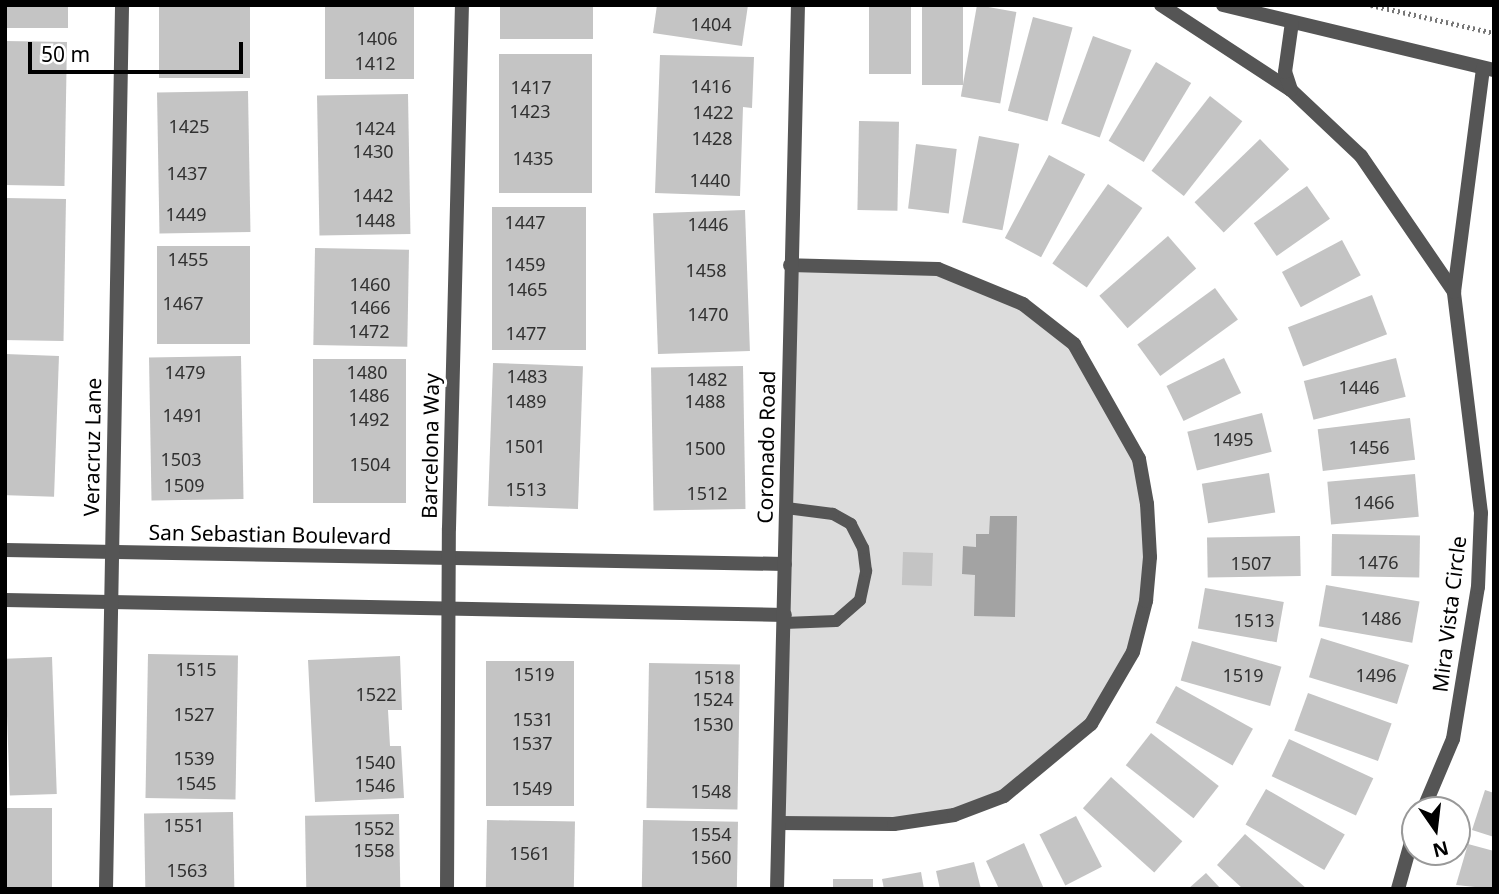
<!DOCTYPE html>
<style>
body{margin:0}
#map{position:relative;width:1499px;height:894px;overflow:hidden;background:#fff;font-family:"Noto Sans",sans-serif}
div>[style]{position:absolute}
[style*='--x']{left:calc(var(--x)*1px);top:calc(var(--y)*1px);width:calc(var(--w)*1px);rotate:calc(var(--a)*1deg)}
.green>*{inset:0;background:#dcdcdc}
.water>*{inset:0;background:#a3a3a3}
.building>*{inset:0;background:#c4c4c4;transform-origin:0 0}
.path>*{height:4.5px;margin-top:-2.25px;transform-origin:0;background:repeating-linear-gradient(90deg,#777 0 2px,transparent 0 5.5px)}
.lane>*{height:12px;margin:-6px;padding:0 6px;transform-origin:6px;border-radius:6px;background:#555}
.street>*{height:14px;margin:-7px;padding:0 7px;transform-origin:7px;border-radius:7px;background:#555}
span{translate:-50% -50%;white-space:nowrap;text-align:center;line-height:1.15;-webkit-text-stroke:6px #fff;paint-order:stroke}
.number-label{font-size:18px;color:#313131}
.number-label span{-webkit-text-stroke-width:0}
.street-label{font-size:21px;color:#000}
.frame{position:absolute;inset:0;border:7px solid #000;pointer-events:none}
.north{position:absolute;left:1401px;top:796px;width:70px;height:70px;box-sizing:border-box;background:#fff;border:2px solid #999;border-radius:50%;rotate:166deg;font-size:19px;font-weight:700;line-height:28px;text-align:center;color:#000}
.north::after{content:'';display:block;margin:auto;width:24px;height:32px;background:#000;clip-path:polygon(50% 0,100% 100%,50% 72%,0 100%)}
.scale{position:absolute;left:28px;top:42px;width:215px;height:32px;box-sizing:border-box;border:4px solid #000;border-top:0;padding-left:9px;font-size:21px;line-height:24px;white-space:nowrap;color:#000;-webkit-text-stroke:5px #fff;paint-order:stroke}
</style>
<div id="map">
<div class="green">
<i style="clip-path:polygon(790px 265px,938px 269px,1023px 304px,1074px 344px,1139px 459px,1150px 557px,1133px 652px,1091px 724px,1004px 796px,954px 815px,780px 823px)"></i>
</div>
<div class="water">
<i style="clip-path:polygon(990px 516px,1017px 516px,1015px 617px,974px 616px,975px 575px,962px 574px,963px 546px,976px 547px,976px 534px,989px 534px)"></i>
</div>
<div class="building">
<i style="left:5px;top:5px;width:63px;height:23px"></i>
<i style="left:159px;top:5px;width:91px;height:73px"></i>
<i style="left:325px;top:5px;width:89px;height:74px"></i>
<i style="left:500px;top:5px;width:93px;height:34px"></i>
<i style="clip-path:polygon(657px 5px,748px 5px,742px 46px,653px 33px)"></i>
<i style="left:869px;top:5px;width:42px;height:69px"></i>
<i style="left:922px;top:5px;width:41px;height:80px"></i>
<i style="left:977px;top:5px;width:40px;height:93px;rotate:10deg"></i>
<i style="left:1033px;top:17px;width:41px;height:97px;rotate:15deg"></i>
<i style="left:1093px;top:36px;width:41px;height:93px;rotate:20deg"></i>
<i style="left:5px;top:41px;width:62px;height:144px;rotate:1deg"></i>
<i style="left:499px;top:54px;width:93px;height:139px"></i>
<i style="clip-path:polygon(660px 55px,754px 57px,752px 108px,743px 107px,740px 196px,655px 193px)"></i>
<i style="left:1156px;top:62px;width:41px;height:92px;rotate:31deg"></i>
<i style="left:248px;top:91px;width:141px;height:91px;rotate:89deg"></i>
<i style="left:408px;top:94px;width:140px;height:91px;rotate:89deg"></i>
<i style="left:1210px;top:96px;width:41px;height:95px;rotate:38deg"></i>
<i style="left:859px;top:121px;width:40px;height:89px;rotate:1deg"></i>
<i style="left:979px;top:136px;width:41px;height:88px;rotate:11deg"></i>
<i style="left:1260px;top:139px;width:42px;height:91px;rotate:46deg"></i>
<i style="left:916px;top:144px;width:41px;height:65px;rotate:7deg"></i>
<i style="left:1049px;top:155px;width:41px;height:94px;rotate:28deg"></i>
<i style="left:1108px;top:184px;width:42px;height:97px;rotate:35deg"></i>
<i style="left:1307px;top:186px;width:40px;height:65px;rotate:55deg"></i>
<i style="left:5px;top:198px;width:61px;height:142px;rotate:1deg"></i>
<i style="left:492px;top:207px;width:94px;height:143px"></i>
<i style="left:745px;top:210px;width:141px;height:92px;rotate:88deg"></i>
<i style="left:1168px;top:236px;width:43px;height:91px;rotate:49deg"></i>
<i style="left:1342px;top:240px;width:40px;height:68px;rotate:62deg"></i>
<i style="left:157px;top:246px;width:93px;height:98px"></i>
<i style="left:315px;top:248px;width:94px;height:97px;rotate:1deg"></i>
<i style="left:1215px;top:288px;width:39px;height:96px;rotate:54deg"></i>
<i style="left:1372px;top:295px;width:42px;height:90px;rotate:69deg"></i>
<i style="left:5px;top:354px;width:54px;height:141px;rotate:2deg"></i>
<i style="left:241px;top:356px;width:143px;height:92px;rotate:89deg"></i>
<i style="left:1224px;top:358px;width:39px;height:64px;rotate:64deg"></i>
<i style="left:1396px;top:358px;width:40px;height:95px;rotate:76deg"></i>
<i style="left:406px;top:359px;width:144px;height:93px;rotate:90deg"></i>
<i style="left:493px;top:363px;width:90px;height:143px;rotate:2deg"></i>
<i style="left:743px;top:366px;width:143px;height:92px;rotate:89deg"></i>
<i style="left:1262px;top:413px;width:40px;height:77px;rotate:76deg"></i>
<i style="left:1410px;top:418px;width:42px;height:93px;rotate:83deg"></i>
<i style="left:1269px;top:473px;width:40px;height:68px;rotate:81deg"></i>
<i style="left:1415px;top:474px;width:43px;height:88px;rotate:85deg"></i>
<i style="left:1332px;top:534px;width:88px;height:42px;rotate:1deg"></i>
<i style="left:1300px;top:536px;width:40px;height:93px;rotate:89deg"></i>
<i style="left:903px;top:552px;width:30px;height:33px;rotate:2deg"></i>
<i style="left:1326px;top:585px;width:95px;height:42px;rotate:10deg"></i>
<i style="left:1205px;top:588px;width:80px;height:41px;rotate:10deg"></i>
<i style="left:1321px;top:638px;width:92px;height:41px;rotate:17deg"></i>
<i style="left:1192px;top:641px;width:93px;height:41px;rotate:16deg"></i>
<i style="left:148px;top:654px;width:90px;height:144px;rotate:1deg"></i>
<i style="clip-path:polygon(400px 656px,402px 710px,388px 710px,390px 746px,401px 746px,404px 798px,315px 802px,308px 660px)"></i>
<i style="left:52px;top:657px;width:137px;height:47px;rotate:88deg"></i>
<i style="left:574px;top:661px;width:145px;height:88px;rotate:90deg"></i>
<i style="left:649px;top:663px;width:91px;height:145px;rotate:1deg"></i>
<i style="left:1176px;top:686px;width:88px;height:42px;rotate:29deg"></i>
<i style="left:1308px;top:693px;width:89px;height:40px;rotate:20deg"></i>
<i style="left:1151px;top:733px;width:86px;height:41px;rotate:38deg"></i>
<i style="left:1289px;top:739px;width:93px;height:41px;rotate:25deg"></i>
<i style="left:1111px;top:777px;width:96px;height:42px;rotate:42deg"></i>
<i style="left:1266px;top:789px;width:91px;height:41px;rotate:30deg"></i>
<i style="clip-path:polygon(1485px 790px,1494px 793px,1494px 837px,1472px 830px)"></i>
<i style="left:5px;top:808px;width:47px;height:81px"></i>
<i style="left:233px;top:812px;width:77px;height:89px;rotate:89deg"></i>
<i style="left:399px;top:814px;width:75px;height:94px;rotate:89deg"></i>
<i style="left:1076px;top:816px;width:57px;height:41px;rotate:63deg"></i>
<i style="left:487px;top:820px;width:88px;height:69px;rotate:1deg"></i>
<i style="left:643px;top:820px;width:95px;height:69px;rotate:1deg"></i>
<i style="clip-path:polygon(1245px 834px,1307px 889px,1243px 889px,1217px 865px)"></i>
<i style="clip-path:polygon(1024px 843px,1044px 889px,999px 889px,986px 861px)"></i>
<i style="clip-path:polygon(1468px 844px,1494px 851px,1494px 889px,1456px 885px)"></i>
<i style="clip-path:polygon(974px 862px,981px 889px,940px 889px,936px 871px)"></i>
<i style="clip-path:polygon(921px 872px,924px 889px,884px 889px,882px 879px)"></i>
<i style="clip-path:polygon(1206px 873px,1221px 889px,1188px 889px)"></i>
<i style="left:833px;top:879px;width:40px;height:10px"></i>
</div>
<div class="path">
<i style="--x:1371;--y:5;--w:126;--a:12.8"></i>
</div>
<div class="lane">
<i style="--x:784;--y:623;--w:52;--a:-2.2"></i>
<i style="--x:836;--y:621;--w:32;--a:-41"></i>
<i style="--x:860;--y:600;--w:30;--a:-78"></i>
<i style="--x:866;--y:571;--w:23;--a:-97"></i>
<i style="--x:863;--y:548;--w:27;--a:-117"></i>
<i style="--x:851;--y:524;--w:21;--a:-151"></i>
<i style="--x:833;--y:514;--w:47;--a:-172.7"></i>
</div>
<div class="street">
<i style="--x:1161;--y:5;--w:155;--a:33.2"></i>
<i style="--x:1291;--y:90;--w:96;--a:43.3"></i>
<i style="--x:1361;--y:156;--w:165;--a:55.6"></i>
<i style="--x:1223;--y:5;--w:279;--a:13.5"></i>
<i style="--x:1291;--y:90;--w:19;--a:-108"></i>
<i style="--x:1285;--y:72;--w:50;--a:-82"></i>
<i style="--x:5;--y:550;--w:780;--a:1.03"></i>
<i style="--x:5;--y:600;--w:780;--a:1.1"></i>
<i style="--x:1423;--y:810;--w:77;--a:-67.1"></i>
<i style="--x:1453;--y:739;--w:154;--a:-80.7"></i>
<i style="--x:1478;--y:587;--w:74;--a:-87.7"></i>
<i style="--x:1481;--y:513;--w:223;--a:-97"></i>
<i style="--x:1454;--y:292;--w:226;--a:-82.6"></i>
<i style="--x:780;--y:823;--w:114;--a:0.5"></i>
<i style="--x:894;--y:824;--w:61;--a:-8.5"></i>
<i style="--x:954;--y:815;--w:53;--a:-20.8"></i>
<i style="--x:1004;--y:796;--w:113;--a:-39.6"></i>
<i style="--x:1091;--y:724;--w:83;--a:-59.7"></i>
<i style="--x:1133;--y:652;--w:53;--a:-75.7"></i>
<i style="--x:1146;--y:601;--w:44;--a:-84.8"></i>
<i style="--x:1150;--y:557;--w:53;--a:-93.2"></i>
<i style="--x:1147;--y:504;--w:46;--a:-100.1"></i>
<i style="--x:1139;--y:459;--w:132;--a:-119.5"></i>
<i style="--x:1074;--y:344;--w:65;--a:-141.9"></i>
<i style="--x:1023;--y:304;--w:92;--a:-157.6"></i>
<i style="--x:938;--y:269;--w:148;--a:-178.5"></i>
<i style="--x:106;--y:889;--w:884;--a:-88.96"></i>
<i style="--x:447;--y:889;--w:361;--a:-89.7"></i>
<i style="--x:449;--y:528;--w:523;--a:-88.58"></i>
<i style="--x:777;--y:889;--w:884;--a:-88.64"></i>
<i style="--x:1398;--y:889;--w:63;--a:-74.4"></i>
</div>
<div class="number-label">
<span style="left:711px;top:24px">1404</span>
<span style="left:377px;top:38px">1406</span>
<span style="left:375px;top:63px">1412</span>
<span style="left:711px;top:86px">1416</span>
<span style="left:531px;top:87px">1417</span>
<span style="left:530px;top:111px">1423</span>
<span style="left:713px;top:112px">1422</span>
<span style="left:189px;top:126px">1425</span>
<span style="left:375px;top:128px">1424</span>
<span style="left:712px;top:138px">1428</span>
<span style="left:373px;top:151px">1430</span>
<span style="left:533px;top:158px">1435</span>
<span style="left:187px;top:173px">1437</span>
<span style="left:710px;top:180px">1440</span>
<span style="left:373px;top:195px">1442</span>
<span style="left:186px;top:214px">1449</span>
<span style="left:375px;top:220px">1448</span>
<span style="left:525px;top:222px">1447</span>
<span style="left:708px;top:224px">1446</span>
<span style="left:188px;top:259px">1455</span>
<span style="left:525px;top:264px">1459</span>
<span style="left:706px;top:270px">1458</span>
<span style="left:370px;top:284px">1460</span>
<span style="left:527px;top:289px">1465</span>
<span style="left:183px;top:303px">1467</span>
<span style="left:370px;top:307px">1466</span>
<span style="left:708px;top:314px">1470</span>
<span style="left:369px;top:331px">1472</span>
<span style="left:526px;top:333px">1477</span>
<span style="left:185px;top:372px">1479</span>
<span style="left:367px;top:372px">1480</span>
<span style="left:527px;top:376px">1483</span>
<span style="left:707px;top:379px">1482</span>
<span style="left:1359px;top:387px">1446</span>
<span style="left:369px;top:395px">1486</span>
<span style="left:526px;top:401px">1489</span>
<span style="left:705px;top:401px">1488</span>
<span style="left:183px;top:415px">1491</span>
<span style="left:369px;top:419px">1492</span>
<span style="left:1233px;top:439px">1495</span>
<span style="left:525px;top:446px">1501</span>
<span style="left:1369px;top:447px">1456</span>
<span style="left:705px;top:448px">1500</span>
<span style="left:181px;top:459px">1503</span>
<span style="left:370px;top:464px">1504</span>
<span style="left:184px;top:485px">1509</span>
<span style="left:526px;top:489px">1513</span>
<span style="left:707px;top:493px">1512</span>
<span style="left:1374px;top:502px">1466</span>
<span style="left:1378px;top:562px">1476</span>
<span style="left:1251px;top:563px">1507</span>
<span style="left:1381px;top:618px">1486</span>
<span style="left:1254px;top:620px">1513</span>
<span style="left:196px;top:669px">1515</span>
<span style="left:534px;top:674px">1519</span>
<span style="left:1243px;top:675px">1519</span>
<span style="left:1376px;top:675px">1496</span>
<span style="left:714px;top:677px">1518</span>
<span style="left:376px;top:694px">1522</span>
<span style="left:713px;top:699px">1524</span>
<span style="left:194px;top:714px">1527</span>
<span style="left:533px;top:719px">1531</span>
<span style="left:713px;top:724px">1530</span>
<span style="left:532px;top:743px">1537</span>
<span style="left:194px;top:758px">1539</span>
<span style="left:375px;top:762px">1540</span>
<span style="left:196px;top:783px">1545</span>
<span style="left:375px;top:785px">1546</span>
<span style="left:532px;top:788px">1549</span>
<span style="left:711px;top:791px">1548</span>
<span style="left:184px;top:825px">1551</span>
<span style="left:374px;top:828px">1552</span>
<span style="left:711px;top:834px">1554</span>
<span style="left:374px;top:850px">1558</span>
<span style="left:530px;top:853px">1561</span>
<span style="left:711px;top:857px">1560</span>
<span style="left:187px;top:870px">1563</span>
</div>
<div class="street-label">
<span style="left:430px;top:446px;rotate:-89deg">Barcelona Way</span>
<span style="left:92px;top:447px;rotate:-89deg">Veracruz Lane</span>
<span style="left:766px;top:447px;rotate:-89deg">Coronado Road</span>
<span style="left:270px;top:534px;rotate:1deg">San Sebastian Boulevard</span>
<span style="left:1449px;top:614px;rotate:-83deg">Mira Vista Circle</span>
</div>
<div class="frame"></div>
<div class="north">N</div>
<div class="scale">50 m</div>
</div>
